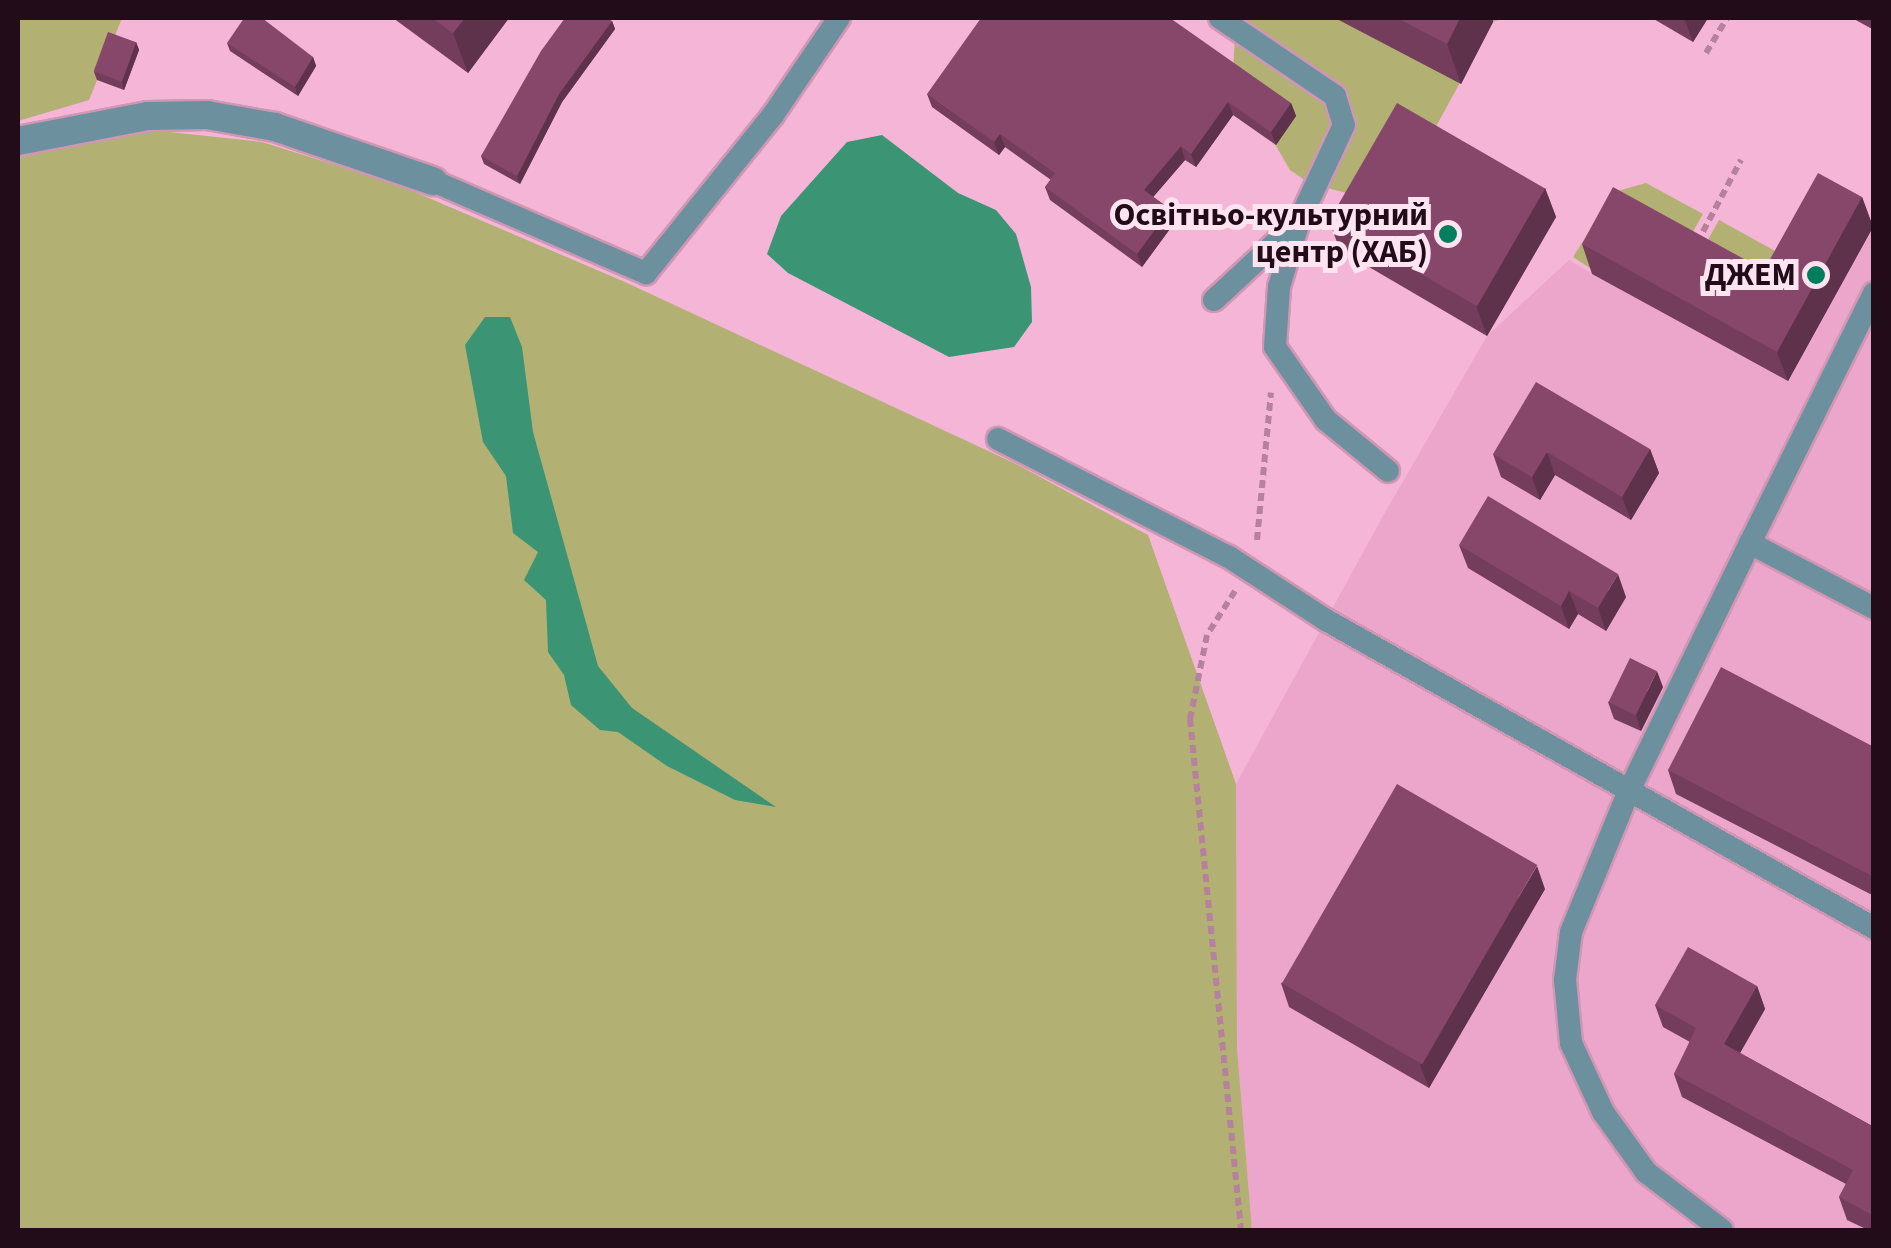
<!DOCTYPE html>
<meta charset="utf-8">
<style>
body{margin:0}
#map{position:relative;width:1891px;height:1248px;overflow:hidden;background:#f5b5d6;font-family:"Source Sans 3",sans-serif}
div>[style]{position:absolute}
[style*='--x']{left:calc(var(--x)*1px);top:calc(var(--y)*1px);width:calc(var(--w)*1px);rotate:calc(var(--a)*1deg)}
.built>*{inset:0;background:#eca6cb}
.green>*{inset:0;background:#b2b072;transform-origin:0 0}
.water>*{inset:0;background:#3b9575}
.path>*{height:6px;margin-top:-3px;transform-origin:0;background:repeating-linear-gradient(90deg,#b5819c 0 8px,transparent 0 13px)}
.roads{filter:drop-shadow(2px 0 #cf97b4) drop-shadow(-2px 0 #cf97b4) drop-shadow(0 2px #cf97b4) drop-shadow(0 -2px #cf97b4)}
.service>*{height:22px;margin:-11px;padding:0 11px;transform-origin:11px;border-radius:11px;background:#6d909f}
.minor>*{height:28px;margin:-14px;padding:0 14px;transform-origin:14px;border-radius:14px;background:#6d909f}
.wall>*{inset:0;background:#743d5c}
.shaded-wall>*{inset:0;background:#5e324b}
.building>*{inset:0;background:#87476b;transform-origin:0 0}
.dots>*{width:28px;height:28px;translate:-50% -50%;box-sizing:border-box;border:5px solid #fee3f0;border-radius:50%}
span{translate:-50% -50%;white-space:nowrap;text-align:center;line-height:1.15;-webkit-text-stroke:10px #fee3f0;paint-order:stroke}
.poi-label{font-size:32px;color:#220c19;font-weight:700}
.right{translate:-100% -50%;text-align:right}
.frame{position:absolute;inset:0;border:20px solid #220c19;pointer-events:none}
</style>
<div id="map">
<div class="built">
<i style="clip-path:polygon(1829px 203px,1873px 227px,1873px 1230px,1252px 1230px,1237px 1048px,1236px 784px,1383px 516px,1487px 336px,1569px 260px,1593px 274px,1775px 300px)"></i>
</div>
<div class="green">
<i style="clip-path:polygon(18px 18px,122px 18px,89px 100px,18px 121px)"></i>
<i style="clip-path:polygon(1236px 18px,1503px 18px,1493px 22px,1427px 143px,1369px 199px,1309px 183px,1290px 170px,1233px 72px)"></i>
<i style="clip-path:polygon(141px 129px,262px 142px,396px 184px,625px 282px,1014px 463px,1148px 535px,1236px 784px,1237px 1048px,1252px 1230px,18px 1230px,18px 158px)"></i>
<i style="clip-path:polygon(1646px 183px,1703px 214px,1687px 242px,1626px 210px,1590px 268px,1573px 257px,1614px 192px)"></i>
<i style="left:1719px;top:220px;width:70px;height:35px;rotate:29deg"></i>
</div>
<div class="water">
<i style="clip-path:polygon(882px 135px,958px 193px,996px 210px,1016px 234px,1031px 287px,1032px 322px,1014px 347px,949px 357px,788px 273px,767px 254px,781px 216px,847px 142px)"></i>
<i style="clip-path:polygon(485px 317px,510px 317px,522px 347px,533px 432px,598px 666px,632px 708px,776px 807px,735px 800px,667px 766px,618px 732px,600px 730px,571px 705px,564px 675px,548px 652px,546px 600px,524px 580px,538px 552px,513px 533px,506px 476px,483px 442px,465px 345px)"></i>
</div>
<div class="path">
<i style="--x:1706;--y:53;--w:41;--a:-59"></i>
<i style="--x:1697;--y:243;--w:94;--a:-62.1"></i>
<i style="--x:1257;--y:540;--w:148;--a:-84.6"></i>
<i style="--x:1235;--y:591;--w:52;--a:122.5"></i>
<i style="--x:1207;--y:635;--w:86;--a:101.4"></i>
<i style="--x:1190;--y:719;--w:514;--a:84.3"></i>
</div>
<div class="roads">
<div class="service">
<i style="--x:1220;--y:18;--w:139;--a:34.1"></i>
<i style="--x:1335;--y:96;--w:30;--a:73"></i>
<i style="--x:1344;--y:125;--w:106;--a:115.1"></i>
<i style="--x:1299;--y:221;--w:69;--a:106.9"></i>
<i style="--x:1279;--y:287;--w:60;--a:93.8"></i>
<i style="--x:1275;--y:347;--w:89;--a:55.1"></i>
<i style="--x:1326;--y:420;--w:80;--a:39.4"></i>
<i style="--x:433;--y:181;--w:232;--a:23.4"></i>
<i style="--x:646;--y:273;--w:203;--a:-51.2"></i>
<i style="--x:773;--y:115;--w:117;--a:-55.8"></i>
<i style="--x:1214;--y:300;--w:113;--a:-42.9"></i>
<i style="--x:998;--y:439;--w:259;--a:27.1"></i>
<i style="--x:1229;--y:557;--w:116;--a:33"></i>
<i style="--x:1326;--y:620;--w:629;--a:29.34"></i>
<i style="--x:1750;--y:543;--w:279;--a:-63.6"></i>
<i style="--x:1722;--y:1230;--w:96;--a:-142.7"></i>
<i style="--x:1646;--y:1172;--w:74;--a:-125.6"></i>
<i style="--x:1603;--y:1112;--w:76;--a:-114.9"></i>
<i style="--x:1571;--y:1043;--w:63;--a:-95.4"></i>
<i style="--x:1565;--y:980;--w:48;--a:-82.9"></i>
<i style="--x:1571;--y:932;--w:150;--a:-67.7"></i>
<i style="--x:1628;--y:793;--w:278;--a:-64"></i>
<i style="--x:1750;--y:543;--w:140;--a:27.7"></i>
</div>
<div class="minor">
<i style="--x:18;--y:141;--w:132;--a:-10.9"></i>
<i style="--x:148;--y:116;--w:59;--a:-1"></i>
<i style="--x:207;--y:115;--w:69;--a:10"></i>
<i style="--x:275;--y:127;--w:167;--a:18.9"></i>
</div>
</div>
<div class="wall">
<i style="clip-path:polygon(393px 18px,509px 18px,468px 73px)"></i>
<i style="clip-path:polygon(1335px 18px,1492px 18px,1493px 22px,1461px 84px)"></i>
<i style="clip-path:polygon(1652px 18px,1708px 18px,1693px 42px)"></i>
<i style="clip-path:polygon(1852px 18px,1874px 18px,1874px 30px)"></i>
<i style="clip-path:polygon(612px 21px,615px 29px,562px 102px,520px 184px,484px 164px,481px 156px)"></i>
<i style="clip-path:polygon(136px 42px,139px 50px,124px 90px,97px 80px,94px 72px)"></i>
<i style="clip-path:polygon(227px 43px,313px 57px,316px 66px,298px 96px,230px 51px)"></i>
<i style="clip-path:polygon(927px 94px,1291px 103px,1296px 116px,1276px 145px,1233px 115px,1196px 167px,1185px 160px,1153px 197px,1170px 209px,1175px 222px,1142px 267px,1050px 200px,1045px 187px,1051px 180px,1005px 147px,999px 155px,932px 107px)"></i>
<i style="clip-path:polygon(1545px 188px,1556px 217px,1487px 336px,1340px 250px,1329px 221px)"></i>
<i style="clip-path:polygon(1862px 197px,1873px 227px,1788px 381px,1592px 274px,1582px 244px,1764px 270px)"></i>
<i style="clip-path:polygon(1650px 449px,1659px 473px,1631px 520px,1555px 475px,1540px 500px,1501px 477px,1493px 454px)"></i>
<i style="clip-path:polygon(1459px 545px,1626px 597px,1606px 631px,1578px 614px,1569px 629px,1468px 568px)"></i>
<i style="clip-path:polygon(1663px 687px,1641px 731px,1614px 719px,1608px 702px)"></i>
<i style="clip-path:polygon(1874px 747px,1874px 896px,1676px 794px,1668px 770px)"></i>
<i style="clip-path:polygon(1545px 889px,1429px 1088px,1289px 1007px,1281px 983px)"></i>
<i style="clip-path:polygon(1757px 986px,1765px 1009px,1740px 1053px,1874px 1127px,1874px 1230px,1868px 1230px,1847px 1220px,1839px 1197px,1846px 1184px,1682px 1097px,1674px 1074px,1690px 1042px,1663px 1027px,1655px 1005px)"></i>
</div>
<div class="shaded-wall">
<i style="clip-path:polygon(465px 18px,509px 18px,468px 73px,453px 33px)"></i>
<i style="clip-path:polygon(1460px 18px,1492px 18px,1493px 22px,1461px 84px,1447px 44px)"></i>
<i style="clip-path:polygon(1684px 18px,1708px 18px,1693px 42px)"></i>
<i style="clip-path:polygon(612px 21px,615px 29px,562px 102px,520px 184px,517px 176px,559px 94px)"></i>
<i style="clip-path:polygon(136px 42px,139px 50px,124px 90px,122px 82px)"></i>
<i style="clip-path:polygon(313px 57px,316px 66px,298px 96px,295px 87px)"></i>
<i style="clip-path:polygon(1228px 102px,1233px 115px,1196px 167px,1191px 154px)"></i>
<i style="clip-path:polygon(1291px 103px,1296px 116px,1276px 145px,1271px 132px)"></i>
<i style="clip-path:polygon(1000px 134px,1005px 147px,999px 155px,994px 142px)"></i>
<i style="clip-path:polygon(1181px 146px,1185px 160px,1148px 203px,1144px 190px)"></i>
<i style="clip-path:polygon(1545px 188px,1556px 217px,1487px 336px,1476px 306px)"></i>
<i style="clip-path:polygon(1862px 197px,1873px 227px,1788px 381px,1777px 352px)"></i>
<i style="clip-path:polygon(1170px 209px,1175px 222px,1142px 267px,1137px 254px)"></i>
<i style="clip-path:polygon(1650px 449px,1659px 473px,1631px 520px,1622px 497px)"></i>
<i style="clip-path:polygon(1547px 452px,1555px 475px,1540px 500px,1532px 477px)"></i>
<i style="clip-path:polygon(1618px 574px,1626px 597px,1606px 631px,1598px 608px)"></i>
<i style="clip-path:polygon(1569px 591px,1578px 614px,1569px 629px,1561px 606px)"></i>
<i style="clip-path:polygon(1657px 671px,1663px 687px,1641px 731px,1636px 715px)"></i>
<i style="clip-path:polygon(1537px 866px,1545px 889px,1429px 1088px,1420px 1065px)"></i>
<i style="clip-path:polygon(1757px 986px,1765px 1009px,1732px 1067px,1724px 1044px)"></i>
</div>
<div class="building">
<i style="clip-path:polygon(244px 18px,262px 18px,313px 57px,295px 87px,227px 43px)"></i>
<i style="clip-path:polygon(432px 18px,465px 18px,453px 33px)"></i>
<i style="clip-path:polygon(565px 18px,607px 18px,612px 21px,559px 94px,517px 176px,481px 156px,541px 51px)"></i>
<i style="clip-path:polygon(981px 18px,1170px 18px,1291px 103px,1271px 132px,1228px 102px,1191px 154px,1181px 146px,1144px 190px,1170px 209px,1137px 254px,1045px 187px,1055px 173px,1000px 134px,994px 142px,927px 94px)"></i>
<i style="clip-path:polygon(1397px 18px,1460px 18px,1447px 44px)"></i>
<i style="left:108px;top:32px;width:30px;height:42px;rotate:20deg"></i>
<i style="left:1397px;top:103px;width:171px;height:136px;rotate:30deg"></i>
<i style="clip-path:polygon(1818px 173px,1862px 197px,1777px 352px,1582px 244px,1613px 187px,1764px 270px)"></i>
<i style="clip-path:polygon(1536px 382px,1650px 449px,1622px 497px,1547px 452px,1532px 477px,1493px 454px)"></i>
<i style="clip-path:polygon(1488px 496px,1618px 574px,1598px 608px,1569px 591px,1561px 606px,1459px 545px)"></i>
<i style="left:1630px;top:658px;width:30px;height:49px;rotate:26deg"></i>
<i style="clip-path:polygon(1721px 667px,1874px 747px,1874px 877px,1668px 770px)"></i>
<i style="left:1397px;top:784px;width:162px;height:230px;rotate:30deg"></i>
<i style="clip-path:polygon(1688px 947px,1757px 986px,1724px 1044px,1874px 1127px,1874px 1216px,1839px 1197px,1853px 1170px,1674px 1074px,1696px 1028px,1655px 1005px)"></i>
</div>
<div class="dots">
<i style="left:1448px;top:234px;background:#007e5d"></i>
<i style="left:1816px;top:275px;background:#007e5d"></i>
</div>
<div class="poi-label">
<span class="right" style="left:1428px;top:234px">Освітньо-культурний<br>центр (ХАБ)</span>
<span class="right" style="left:1796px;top:275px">ДЖЕМ</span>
</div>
<div class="frame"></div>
</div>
